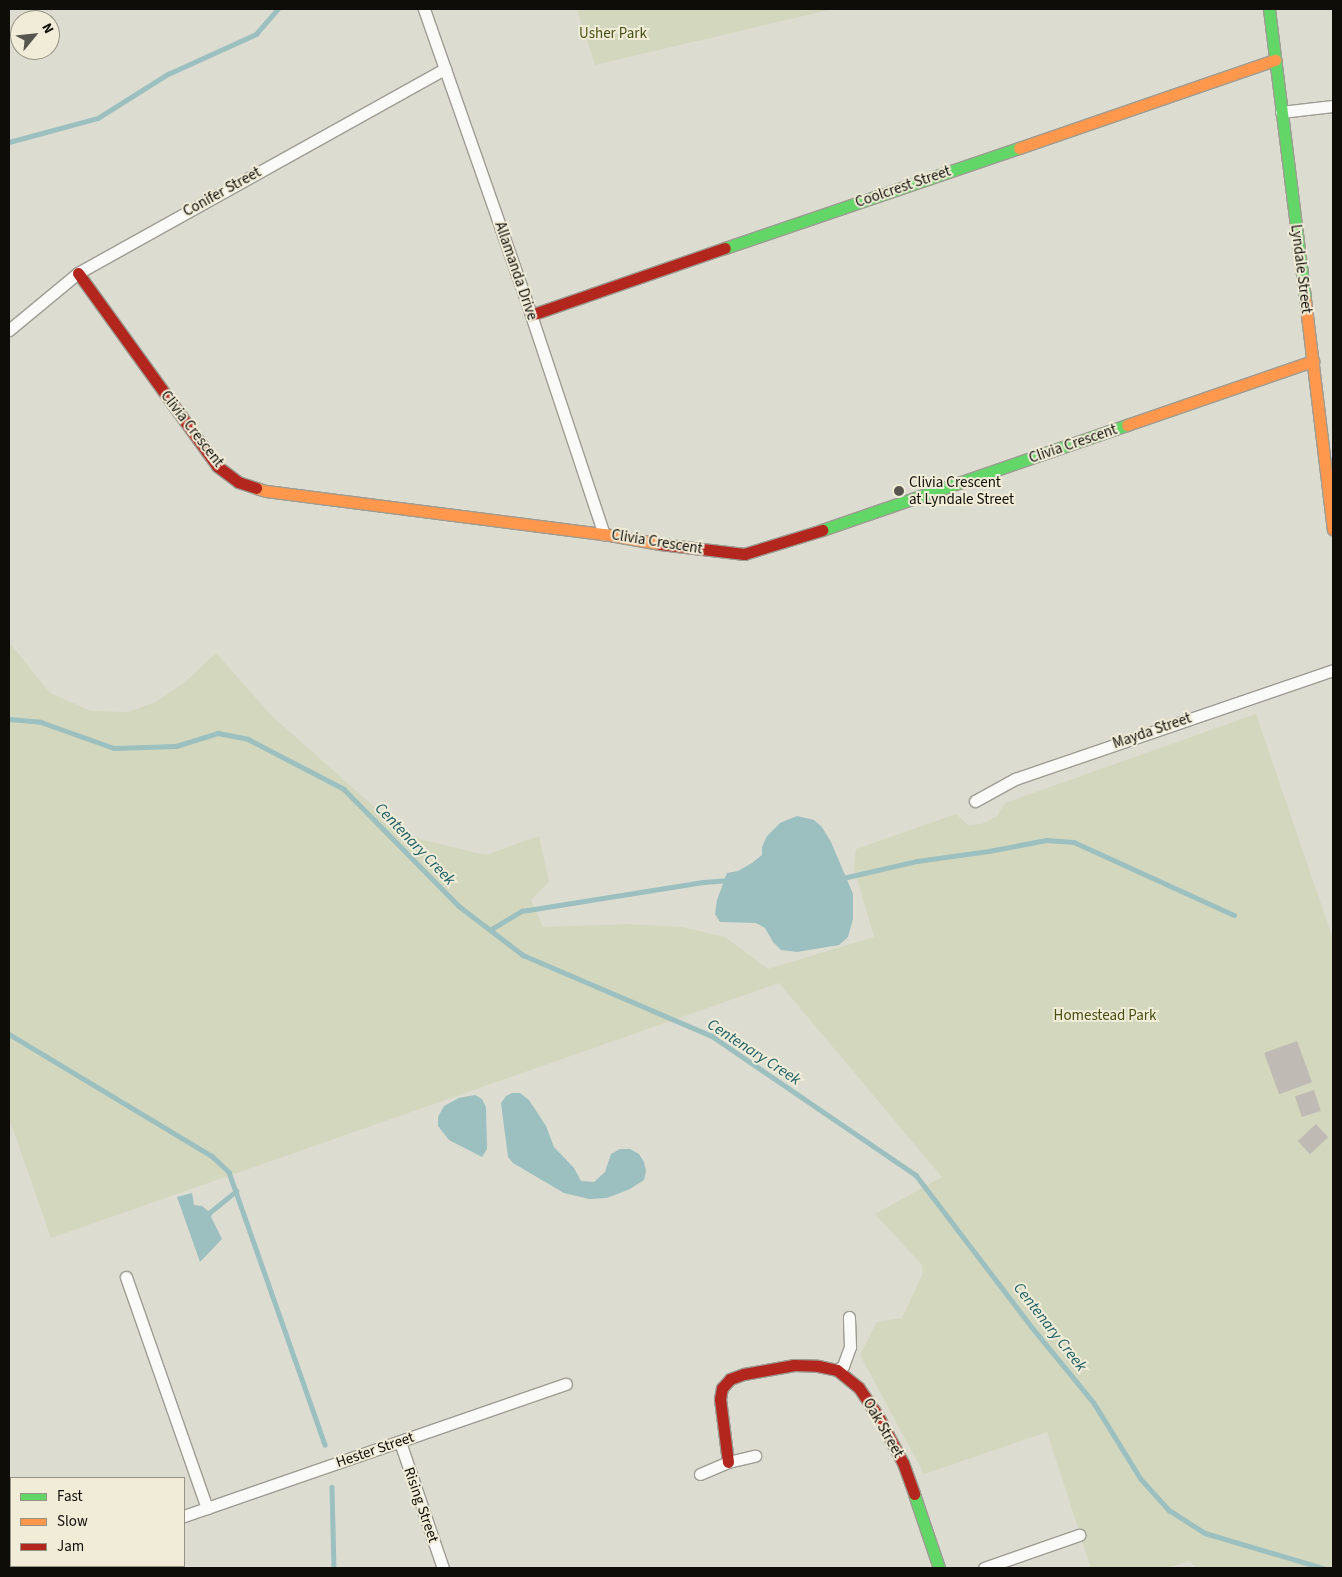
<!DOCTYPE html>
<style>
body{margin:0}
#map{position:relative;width:1342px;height:1577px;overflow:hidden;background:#dddcd1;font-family:"Source Sans 3",sans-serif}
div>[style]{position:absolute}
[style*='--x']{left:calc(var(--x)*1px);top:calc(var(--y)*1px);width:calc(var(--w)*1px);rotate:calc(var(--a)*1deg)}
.green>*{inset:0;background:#d3d7be}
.water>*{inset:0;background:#9cbfc0}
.stream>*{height:4.5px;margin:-2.25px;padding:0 2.25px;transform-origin:2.25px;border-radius:2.25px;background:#9cbfc0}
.building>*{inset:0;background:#bfbbb4;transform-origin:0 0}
.roads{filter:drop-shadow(1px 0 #9d9c93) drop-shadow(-1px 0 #9d9c93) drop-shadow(0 1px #9d9c93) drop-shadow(0 -1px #9d9c93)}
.street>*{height:11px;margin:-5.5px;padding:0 5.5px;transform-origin:5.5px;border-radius:5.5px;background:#fafaf8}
.fast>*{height:11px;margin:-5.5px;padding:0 5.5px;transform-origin:5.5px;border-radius:5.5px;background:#63d668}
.slow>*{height:11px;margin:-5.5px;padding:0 5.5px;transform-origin:5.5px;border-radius:5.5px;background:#ff974d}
.jam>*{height:11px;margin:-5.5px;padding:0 5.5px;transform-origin:5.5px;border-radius:5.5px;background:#b3261e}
.dots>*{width:14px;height:14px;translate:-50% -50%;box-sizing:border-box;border:2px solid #f0ecd8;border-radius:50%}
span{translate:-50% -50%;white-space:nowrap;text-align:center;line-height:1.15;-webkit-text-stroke:4px #f0ecd8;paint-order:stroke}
.park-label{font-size:15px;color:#465012}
.street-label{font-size:15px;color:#0f0d07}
.poi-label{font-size:15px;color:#0f0d07}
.left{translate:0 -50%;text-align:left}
.water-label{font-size:16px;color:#1b6067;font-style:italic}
.frame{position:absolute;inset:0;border:10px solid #0f0d07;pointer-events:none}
.legend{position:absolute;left:10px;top:1477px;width:175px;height:90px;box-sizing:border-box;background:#f0ecd8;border:1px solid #969384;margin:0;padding:6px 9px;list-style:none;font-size:15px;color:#0f0d07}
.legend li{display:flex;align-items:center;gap:10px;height:25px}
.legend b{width:25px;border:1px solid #969384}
.north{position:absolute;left:10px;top:10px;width:50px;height:50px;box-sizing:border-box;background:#f0ecd8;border:1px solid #969384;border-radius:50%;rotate:62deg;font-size:14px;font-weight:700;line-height:20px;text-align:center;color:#0f0d07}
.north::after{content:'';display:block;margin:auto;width:18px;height:22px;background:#57554e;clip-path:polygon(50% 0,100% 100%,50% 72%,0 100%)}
</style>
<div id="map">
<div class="green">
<i style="clip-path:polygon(577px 9px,833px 9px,595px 65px)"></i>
<i style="clip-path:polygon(9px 642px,50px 693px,91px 711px,128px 712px,156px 702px,185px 682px,216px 653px,272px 716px,407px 836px,486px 855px,539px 836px,549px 882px,531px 900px,543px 927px,629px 924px,681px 927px,725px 937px,768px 969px,874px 937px,854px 868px,856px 849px,956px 814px,968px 825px,981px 824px,997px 816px,1005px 803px,1256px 714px,1333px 939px,1333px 1568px,1197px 1568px,1189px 1561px,1167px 1568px,1091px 1568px,1047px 1432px,924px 1474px,860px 1355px,877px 1322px,902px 1318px,923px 1273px,922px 1265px,875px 1214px,942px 1177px,779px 983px,51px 1238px,9px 1118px)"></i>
</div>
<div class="water">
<i style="clip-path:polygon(797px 816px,814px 820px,822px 827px,831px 842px,853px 894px,853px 919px,848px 937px,839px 945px,797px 952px,781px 950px,773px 942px,765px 928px,756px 923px,720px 922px,715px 914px,717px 900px,727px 873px,738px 871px,752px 863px,762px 855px,762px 847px,767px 836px,780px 823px)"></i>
<i style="clip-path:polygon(512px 1093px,520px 1093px,529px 1100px,546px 1126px,554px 1147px,574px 1168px,581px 1181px,594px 1182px,605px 1172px,611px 1154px,620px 1149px,630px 1149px,639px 1154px,644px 1162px,646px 1171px,644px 1180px,630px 1189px,607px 1198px,589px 1199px,564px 1193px,513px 1163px,508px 1157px,501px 1103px,506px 1096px)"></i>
<i style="clip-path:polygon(475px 1095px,482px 1099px,486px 1107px,487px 1149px,482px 1157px,449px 1140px,438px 1126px,438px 1117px,444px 1106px,459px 1098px)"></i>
<i style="clip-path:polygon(192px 1193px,194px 1205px,202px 1206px,208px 1211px,222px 1239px,200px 1262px,177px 1197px)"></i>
</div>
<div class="stream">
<i style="--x:9;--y:142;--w:92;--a:-15.1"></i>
<i style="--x:98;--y:118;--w:83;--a:-32.2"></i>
<i style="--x:168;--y:74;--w:97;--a:-24.4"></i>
<i style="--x:256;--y:34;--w:33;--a:-49"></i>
<i style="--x:9;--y:719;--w:32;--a:5"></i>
<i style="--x:41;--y:722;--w:77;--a:19.6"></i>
<i style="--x:114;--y:748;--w:62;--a:-1.8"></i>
<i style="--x:176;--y:746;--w:44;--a:-17.2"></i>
<i style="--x:218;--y:733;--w:31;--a:11"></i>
<i style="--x:248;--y:739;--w:108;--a:27.5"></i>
<i style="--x:344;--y:789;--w:164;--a:45.5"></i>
<i style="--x:459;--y:906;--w:81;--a:37.4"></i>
<i style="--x:523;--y:955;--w:206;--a:23.2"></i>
<i style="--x:712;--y:1036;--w:247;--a:34.3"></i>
<i style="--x:916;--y:1175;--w:190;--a:52.7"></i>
<i style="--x:1031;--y:1326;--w:99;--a:50.7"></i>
<i style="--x:1094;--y:1403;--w:89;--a:58.3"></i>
<i style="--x:1141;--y:1479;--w:42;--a:47.9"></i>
<i style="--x:1169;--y:1510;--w:43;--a:32.6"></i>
<i style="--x:1205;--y:1533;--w:123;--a:16.5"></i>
<i style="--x:843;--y:878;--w:76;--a:-12.9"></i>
<i style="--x:917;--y:861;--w:73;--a:-7.9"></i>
<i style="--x:989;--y:851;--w:58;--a:-10.9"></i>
<i style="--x:1046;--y:840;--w:28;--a:4"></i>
<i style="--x:1074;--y:842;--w:176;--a:24.5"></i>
<i style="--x:490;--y:930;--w:37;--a:-31"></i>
<i style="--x:522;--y:911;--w:183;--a:-9.1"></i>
<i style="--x:703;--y:882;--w:27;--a:-4"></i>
<i style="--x:9;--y:1034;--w:237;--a:31"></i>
<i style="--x:212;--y:1156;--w:23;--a:43"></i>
<i style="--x:229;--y:1172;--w:289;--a:70.6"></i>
<i style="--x:208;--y:1217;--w:4;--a:-76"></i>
<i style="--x:209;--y:1213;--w:35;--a:-39"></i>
<i style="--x:332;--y:1487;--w:81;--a:88.6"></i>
</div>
<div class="building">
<i style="left:1297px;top:1041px;width:44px;height:35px;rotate:70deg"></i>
<i style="left:1314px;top:1090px;width:22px;height:20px;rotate:72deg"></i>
<i style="left:1316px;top:1124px;width:18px;height:25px;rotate:47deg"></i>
</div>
<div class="roads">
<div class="street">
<i style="--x:424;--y:9;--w:324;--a:70.7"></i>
<i style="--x:531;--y:315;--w:231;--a:71.6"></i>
<i style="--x:1281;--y:112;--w:52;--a:-6.6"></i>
<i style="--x:9;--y:330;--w:89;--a:-39.6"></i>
<i style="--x:78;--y:273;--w:420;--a:-29.1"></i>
<i style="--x:975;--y:801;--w:46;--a:-28.8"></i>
<i style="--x:1015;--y:779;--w:336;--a:-18.9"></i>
<i style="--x:126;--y:1277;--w:245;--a:70.7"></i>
<i style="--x:837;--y:1370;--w:7;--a:-34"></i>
<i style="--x:843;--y:1366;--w:20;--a:-70"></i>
<i style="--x:850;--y:1347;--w:30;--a:-92"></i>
<i style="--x:400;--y:1442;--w:133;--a:71.2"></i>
<i style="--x:700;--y:1474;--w:30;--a:-23"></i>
<i style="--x:728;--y:1462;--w:28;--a:-13"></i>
<i style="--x:184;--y:1516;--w:404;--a:-19.1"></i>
<i style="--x:34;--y:1568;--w:7;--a:-16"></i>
<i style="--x:984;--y:1568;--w:101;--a:-19.2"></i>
</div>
<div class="fast">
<i style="--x:1269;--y:9;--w:292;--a:82.9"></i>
<i style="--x:725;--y:248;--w:311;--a:-18.8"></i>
<i style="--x:822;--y:530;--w:323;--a:-19"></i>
<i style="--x:914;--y:1494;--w:78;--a:71.3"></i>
</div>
<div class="slow">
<i style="--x:1019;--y:148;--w:271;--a:-19"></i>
<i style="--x:1305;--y:299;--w:232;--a:83.1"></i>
<i style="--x:1127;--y:425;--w:197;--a:-19"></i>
<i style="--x:256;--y:488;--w:10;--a:17"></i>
<i style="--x:266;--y:491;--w:341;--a:7.3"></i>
<i style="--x:604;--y:534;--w:57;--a:10.1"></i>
</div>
<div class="jam">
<i style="--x:78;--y:273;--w:238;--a:54.2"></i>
<i style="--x:217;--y:466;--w:26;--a:37"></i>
<i style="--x:238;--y:482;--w:19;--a:18"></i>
<i style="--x:531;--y:315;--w:205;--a:-19.1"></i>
<i style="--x:660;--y:544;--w:85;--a:6.8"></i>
<i style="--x:744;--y:554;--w:82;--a:-17.1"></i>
<i style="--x:728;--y:1462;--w:64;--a:-97.2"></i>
<i style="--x:720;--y:1399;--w:11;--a:-80"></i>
<i style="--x:722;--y:1388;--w:12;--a:-48"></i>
<i style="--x:730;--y:1379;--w:15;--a:-20"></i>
<i style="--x:744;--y:1374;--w:51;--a:-10.2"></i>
<i style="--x:794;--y:1365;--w:24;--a:2"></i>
<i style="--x:818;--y:1366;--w:19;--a:12"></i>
<i style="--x:837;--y:1370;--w:28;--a:39"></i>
<i style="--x:859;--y:1388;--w:34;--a:56"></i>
<i style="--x:878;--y:1416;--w:53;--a:62"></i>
<i style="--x:903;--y:1463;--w:33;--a:70"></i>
</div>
</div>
<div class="dots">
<i style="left:899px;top:491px;background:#57554e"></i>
</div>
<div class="park-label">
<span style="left:613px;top:34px">Usher Park</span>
<span style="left:1105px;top:1016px">Homestead Park</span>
</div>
<div class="street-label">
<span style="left:903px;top:187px;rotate:-19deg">Coolcrest Street</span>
<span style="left:222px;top:192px;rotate:-29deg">Conifer Street</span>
<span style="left:1301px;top:269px;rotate:83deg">Lyndale Street</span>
<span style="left:516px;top:271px;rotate:71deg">Allamanda Drive</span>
<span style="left:192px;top:429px;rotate:52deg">Clivia Crescent</span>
<span style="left:1073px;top:444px;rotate:-19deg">Clivia Crescent</span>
<span style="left:657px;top:542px;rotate:9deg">Clivia Crescent</span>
<span style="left:1152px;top:731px;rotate:-19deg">Mayda Street</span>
<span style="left:883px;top:1428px;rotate:60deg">Oak Street</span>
<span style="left:375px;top:1450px;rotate:-19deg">Hester Street</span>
<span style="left:421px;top:1505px;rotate:71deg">Rising Street</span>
</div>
<div class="poi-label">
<span class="left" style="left:909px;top:491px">Clivia Crescent<br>at Lyndale Street</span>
</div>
<div class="water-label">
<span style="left:415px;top:844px;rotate:46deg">Centenary Creek</span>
<span style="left:754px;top:1052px;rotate:33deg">Centenary Creek</span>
<span style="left:1050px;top:1327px;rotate:52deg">Centenary Creek</span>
</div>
<div class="frame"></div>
<ul class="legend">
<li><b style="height:6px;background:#63d668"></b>Fast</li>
<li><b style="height:6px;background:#ff974d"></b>Slow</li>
<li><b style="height:6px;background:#b3261e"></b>Jam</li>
</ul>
<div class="north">N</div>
</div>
